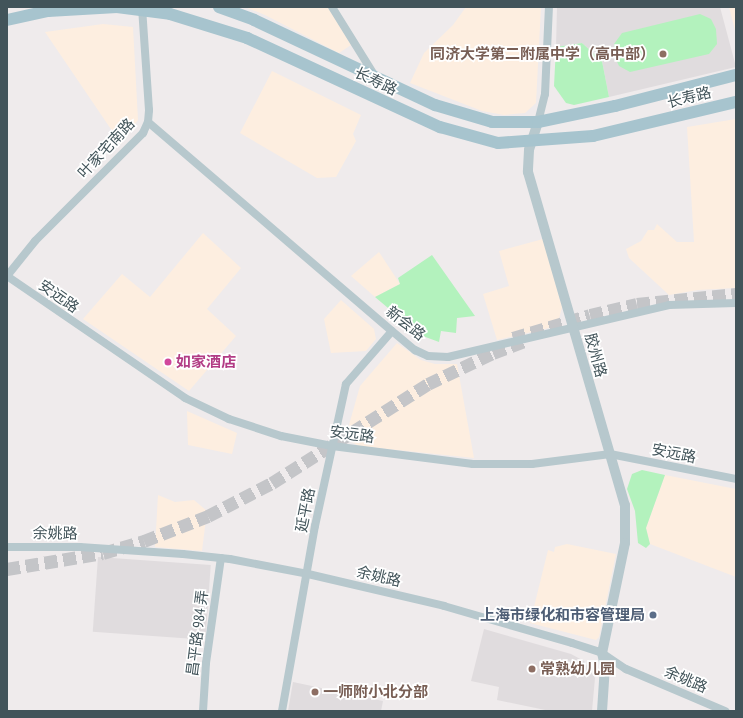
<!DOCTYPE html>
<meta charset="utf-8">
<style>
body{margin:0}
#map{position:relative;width:743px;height:718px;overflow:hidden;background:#efebec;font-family:"PT Sans Narrow","Noto Sans SC",sans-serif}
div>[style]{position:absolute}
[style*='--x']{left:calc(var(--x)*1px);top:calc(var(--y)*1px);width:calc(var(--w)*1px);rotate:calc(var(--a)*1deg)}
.commercial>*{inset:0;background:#fdeee0}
.education>*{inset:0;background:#e0dcde;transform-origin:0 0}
.green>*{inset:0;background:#b3f2bd}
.trunk-tunnel>*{height:13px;margin-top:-6.5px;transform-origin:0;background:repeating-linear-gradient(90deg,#c4c5c8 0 13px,transparent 0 19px)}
.minor>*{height:8px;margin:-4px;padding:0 4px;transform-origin:4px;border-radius:4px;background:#b7c8cd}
.tertiary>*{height:10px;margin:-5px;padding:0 5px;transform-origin:5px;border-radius:5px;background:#b7c8cd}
.primary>*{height:12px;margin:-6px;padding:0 6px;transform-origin:6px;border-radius:6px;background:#a7c4ce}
.dots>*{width:11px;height:11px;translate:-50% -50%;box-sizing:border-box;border:2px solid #fff;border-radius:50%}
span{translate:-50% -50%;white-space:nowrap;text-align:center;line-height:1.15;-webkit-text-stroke:3.5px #fff;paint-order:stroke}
.education-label{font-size:15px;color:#785e54;font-weight:700}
.right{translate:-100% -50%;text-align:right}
.left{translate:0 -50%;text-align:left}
.street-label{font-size:15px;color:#42545a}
.hotel-label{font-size:15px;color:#b23c85;font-weight:700}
.service-label{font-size:15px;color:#4e5e75;font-weight:700}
.frame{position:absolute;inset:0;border:8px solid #42545a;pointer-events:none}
</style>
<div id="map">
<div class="commercial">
<i style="clip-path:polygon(245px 7px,328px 7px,351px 45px,339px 53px,265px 15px)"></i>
<i style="clip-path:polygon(466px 7px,541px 7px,536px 103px,525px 113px,504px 115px,482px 111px,410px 83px,424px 53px,453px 25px)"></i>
<i style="clip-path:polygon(729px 7px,736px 7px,736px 34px)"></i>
<i style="clip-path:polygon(103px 24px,133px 27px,138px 120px,121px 144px,45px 32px)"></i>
<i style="clip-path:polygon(272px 71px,361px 115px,353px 134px,356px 141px,336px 177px,317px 178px,240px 133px)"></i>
<i style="clip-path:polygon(736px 119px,736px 288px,698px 290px,669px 295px,629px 258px,626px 249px,641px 241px,648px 230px,654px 230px,657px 224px,677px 242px,694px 242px,687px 127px)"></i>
<i style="clip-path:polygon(203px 233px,241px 268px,207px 309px,236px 336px,189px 391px,83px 319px,122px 274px,150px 297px)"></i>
<i style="clip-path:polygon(543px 239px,562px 307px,559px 319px,553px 327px,497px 340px,483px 294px,509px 286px,499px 251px)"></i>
<i style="clip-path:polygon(379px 252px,400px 284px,375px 297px,351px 276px)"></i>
<i style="clip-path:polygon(341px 300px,374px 329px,376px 339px,366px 351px,331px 353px,324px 319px)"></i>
<i style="clip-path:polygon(397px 343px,421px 360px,435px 364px,457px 364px,474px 458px,359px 446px,350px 441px,347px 432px,360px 386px)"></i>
<i style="clip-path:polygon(187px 411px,237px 433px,232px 454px,188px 445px)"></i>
<i style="clip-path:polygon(665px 475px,736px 489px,736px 577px,650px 544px,646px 528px)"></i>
<i style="clip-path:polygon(158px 495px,175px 502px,194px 500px,207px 511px,202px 551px,155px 547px)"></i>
<i style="clip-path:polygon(567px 544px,616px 554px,599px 637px,596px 640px,530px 623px,548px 550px,554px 552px,555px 547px)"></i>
</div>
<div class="education">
<i style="clip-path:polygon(557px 7px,720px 7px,736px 67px,609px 97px,602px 61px,582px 43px,556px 47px)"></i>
<i style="left:98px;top:557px;width:113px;height:75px;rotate:4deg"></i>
<i style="clip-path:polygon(484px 629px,571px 654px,584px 661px,595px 678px,592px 711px,550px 711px,497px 700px,499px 687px,471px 681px)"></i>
<i style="clip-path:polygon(293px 682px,383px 701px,381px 711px,288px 711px)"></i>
</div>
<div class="green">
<i style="clip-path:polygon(700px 14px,711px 19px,716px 29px,717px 44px,709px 54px,630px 72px,619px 66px,614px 55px,614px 44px,622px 33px)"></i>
<i style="clip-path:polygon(582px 43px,602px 61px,609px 97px,574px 105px,566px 103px,554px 86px,556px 47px)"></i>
<i style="clip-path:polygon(432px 255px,475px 316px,457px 318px,456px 333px,441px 331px,439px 342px,420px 335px,375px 297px,400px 284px,398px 278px)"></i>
<i style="clip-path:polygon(642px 470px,665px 475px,646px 528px,650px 544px,646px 548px,638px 543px,635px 511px,627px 489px,632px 474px)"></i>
</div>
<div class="trunk-tunnel">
<i style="--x:513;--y:338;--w:80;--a:-16.6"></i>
<i style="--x:590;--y:315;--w:48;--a:-13.2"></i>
<i style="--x:637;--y:304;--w:100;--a:-5.8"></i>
<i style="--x:7;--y:569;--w:97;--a:-9.5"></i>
<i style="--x:103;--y:553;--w:43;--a:-16.3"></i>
<i style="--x:144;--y:541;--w:69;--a:-21.3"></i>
<i style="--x:208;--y:516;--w:72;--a:-27.3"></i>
<i style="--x:272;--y:483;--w:185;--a:-32.4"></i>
<i style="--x:428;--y:384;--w:72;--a:-25.5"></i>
<i style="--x:493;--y:353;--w:34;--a:-21"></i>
</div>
<div class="minor">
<i style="--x:332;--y:7;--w:81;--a:58.1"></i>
<i style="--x:148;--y:122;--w:321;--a:40.6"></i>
<i style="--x:392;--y:331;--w:30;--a:40"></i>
<i style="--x:415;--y:350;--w:14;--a:25"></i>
<i style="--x:428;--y:356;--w:20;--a:3"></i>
<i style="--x:448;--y:357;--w:227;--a:-13.2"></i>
<i style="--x:669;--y:305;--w:67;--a:-1.7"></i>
<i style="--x:538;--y:122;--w:29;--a:-76"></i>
<i style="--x:545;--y:94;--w:87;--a:-87.4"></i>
<i style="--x:7;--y:276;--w:216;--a:34.4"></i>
<i style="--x:185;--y:398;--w:49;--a:25.5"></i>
<i style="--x:229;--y:419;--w:55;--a:18.1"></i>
<i style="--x:281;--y:436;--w:52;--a:11.1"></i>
<i style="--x:332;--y:446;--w:142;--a:7.3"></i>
<i style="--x:473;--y:464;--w:59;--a:0"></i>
<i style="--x:532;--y:464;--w:79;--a:-7.3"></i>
<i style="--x:610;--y:454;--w:128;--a:11.2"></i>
<i style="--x:7;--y:276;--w:45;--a:-51.3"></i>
<i style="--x:35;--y:241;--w:153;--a:-45"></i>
<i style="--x:143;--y:133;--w:12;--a:-66"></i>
<i style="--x:148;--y:122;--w:12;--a:-85"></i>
<i style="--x:149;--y:110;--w:103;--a:-93.9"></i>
<i style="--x:7;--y:547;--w:73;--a:0"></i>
<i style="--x:80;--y:547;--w:103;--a:3.9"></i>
<i style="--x:183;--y:554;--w:47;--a:6.1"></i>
<i style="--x:230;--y:559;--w:79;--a:10.9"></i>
<i style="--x:308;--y:574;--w:140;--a:13.2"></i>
<i style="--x:444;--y:606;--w:133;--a:16.1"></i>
<i style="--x:572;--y:643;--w:32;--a:18"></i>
<i style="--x:602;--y:653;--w:29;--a:34"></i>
<i style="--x:626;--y:669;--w:108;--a:23"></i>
<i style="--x:203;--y:711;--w:48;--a:-86.4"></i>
<i style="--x:206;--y:663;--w:106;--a:-81.9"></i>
<i style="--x:282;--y:711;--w:188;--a:-79.9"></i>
<i style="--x:315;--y:526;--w:145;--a:-77.7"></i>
<i style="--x:346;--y:384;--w:70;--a:-49"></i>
</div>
<div class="tertiary">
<i style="--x:538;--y:122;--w:29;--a:108"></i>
<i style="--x:529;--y:150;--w:22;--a:93"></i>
<i style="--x:528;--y:172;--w:347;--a:73.8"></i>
<i style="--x:625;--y:505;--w:38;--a:90"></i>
<i style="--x:625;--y:543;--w:112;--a:101.8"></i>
<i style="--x:602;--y:653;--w:13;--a:77"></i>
<i style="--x:605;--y:666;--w:45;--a:93.8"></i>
</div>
<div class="primary">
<i style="--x:219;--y:7;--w:37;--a:20"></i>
<i style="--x:254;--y:20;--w:200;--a:25.2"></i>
<i style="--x:435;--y:105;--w:59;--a:16.6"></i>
<i style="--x:492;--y:122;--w:46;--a:0"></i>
<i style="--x:538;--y:122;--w:79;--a:-11.7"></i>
<i style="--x:615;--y:106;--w:125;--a:-14.4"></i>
<i style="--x:7;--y:20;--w:42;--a:-12.4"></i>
<i style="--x:48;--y:11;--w:69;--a:-3.3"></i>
<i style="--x:117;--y:7;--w:53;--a:7.5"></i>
<i style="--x:170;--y:14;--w:81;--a:17.3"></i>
<i style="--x:247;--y:38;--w:213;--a:24.8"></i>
<i style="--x:440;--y:127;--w:60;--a:15.4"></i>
<i style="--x:498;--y:143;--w:95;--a:-4.2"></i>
<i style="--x:593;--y:136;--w:147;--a:-13.4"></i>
</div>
<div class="dots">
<i style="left:663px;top:54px;background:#8d6e63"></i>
<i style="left:168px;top:362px;background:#d1479c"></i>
<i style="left:653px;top:615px;background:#5c6f8a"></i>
<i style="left:532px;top:669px;background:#8d6e63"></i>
<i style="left:315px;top:692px;background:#8d6e63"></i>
</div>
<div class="education-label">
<span class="right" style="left:655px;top:54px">同济大学第二附属中学（高中部）</span>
<span class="left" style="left:540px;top:669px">常熟幼儿园</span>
<span class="left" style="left:323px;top:692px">一师附小北分部</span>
</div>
<div class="street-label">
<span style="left:376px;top:81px;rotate:25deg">长寿路</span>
<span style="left:689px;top:97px;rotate:-14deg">长寿路</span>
<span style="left:106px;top:148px;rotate:-47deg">叶家宅南路</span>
<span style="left:59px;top:296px;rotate:35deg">安远路</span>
<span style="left:406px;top:323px;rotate:38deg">新会路</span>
<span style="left:596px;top:355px;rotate:75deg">胶州路</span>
<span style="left:352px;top:434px;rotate:8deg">安远路</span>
<span style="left:674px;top:453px;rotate:11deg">安远路</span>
<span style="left:305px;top:510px;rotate:-79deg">延平路</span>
<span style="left:55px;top:533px;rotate:1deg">余姚路</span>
<span style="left:379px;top:576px;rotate:13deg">余姚路</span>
<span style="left:197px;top:633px;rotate:-83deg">昌平路 984 弄</span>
<span style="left:686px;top:679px;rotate:23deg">余姚路</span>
</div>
<div class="hotel-label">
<span class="left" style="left:176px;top:362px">如家酒店</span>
</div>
<div class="service-label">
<span class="right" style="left:645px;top:615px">上海市绿化和市容管理局</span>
</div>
<div class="frame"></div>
</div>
